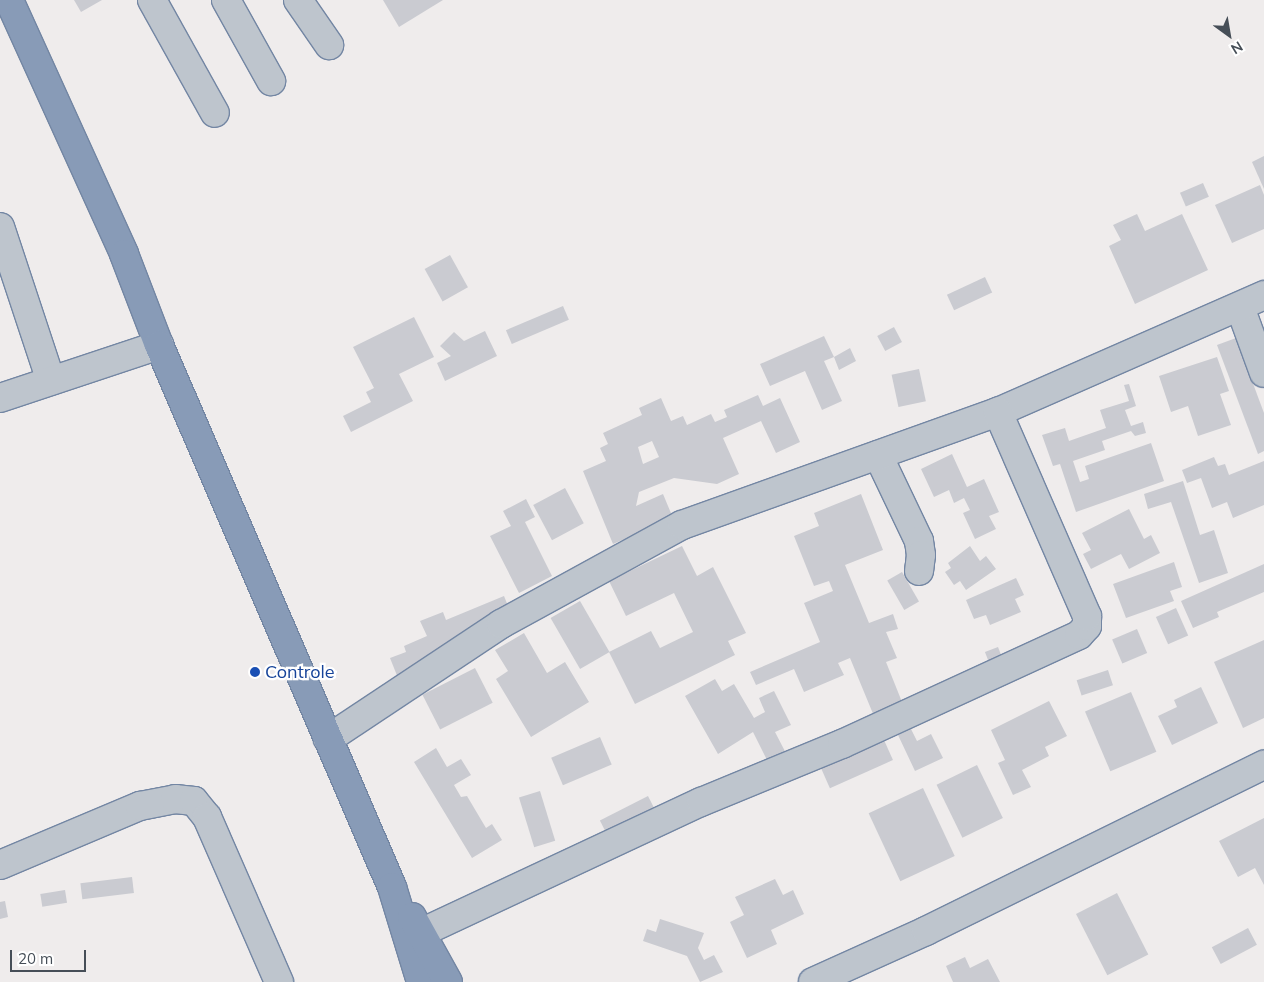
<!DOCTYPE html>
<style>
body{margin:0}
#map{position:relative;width:1264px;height:982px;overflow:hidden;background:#efecec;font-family:Mulish,sans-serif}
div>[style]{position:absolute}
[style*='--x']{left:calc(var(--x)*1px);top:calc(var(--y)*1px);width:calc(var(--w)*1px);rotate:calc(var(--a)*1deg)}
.building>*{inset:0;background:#cacbd1;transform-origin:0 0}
.roads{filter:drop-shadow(1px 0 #7386a3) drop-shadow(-1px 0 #7386a3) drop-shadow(0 1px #7386a3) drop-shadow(0 -1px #7386a3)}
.minor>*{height:28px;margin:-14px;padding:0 14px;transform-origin:14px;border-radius:14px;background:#bec5cd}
.highway>*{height:28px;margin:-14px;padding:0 14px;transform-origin:14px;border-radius:14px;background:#889bb7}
.dots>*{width:14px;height:14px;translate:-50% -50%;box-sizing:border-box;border:2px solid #fff;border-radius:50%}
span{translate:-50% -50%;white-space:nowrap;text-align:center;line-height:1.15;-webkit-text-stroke:4.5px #fff;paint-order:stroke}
.transit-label{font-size:18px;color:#164399}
.left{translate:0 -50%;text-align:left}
.north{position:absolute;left:1204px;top:10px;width:50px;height:50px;-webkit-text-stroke:4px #fff;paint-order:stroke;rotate:148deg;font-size:14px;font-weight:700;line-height:20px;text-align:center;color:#464e57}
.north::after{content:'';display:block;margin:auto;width:18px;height:22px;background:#464e57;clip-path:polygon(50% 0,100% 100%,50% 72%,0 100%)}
.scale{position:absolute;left:10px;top:950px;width:76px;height:22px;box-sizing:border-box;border:2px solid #464e57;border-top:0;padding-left:6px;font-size:15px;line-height:18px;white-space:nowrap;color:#464e57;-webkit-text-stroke:4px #fff;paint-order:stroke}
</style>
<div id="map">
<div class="building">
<i style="clip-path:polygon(74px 0,102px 0,81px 12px)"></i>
<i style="clip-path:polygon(383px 0,443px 0,399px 27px)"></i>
<i style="clip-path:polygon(1264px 156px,1264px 189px,1252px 162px)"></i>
<i style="left:1203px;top:183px;width:15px;height:25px;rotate:67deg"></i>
<i style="clip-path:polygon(1260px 185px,1264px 195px,1264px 229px,1232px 243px,1215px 205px)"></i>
<i style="clip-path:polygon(1137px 214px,1145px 231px,1182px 214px,1208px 270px,1135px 304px,1109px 246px,1121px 240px,1113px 225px)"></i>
<i style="left:450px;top:255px;width:37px;height:29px;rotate:61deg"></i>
<i style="left:985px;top:277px;width:17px;height:42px;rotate:65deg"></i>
<i style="left:563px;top:306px;width:15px;height:62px;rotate:67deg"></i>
<i style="clip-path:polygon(414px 317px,434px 357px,399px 374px,413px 401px,351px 432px,343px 416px,371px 402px,366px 392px,374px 388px,353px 347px)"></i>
<i style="left:894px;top:327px;width:17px;height:19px;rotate:62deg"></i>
<i style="clip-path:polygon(485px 331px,497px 356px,445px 381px,437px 363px,451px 356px,440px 346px,454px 332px,464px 341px)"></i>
<i style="clip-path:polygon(824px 336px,834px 357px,850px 348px,856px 361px,839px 370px,834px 357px,824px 361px,842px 401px,822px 410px,805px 371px,770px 386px,760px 364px)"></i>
<i style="clip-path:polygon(1236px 338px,1264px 413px,1264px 451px,1258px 454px,1217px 345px)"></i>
<i style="clip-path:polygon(1217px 357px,1229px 391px,1220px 394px,1231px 425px,1198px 436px,1188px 406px,1171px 412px,1159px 376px)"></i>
<i style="left:919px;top:369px;width:33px;height:28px;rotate:78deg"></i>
<i style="clip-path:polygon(1129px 384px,1136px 406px,1125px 410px,1131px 426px,1143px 422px,1146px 433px,1135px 436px,1131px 431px,1102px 441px,1105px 450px,1073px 461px,1080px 482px,1089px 479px,1085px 466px,1151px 443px,1164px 481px,1076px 512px,1060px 464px,1053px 466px,1042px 435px,1065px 428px,1069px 441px,1106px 428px,1100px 410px,1129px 401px,1124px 385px)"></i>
<i style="clip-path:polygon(evenodd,758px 395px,763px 406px,780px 398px,800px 442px,776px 453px,761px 421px,723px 438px,739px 474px,717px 484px,674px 478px,639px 492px,636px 506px,663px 494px,673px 518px,613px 544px,583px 471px,606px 461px,600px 448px,608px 444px,603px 433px,642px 415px,639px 408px,661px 398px,671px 421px,683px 416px,687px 425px,711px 414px,715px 422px,727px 417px,724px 410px,758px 395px,652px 441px,659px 457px,643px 464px,638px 447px,652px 441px)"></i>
<i style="clip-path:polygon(952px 454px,967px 487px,984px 479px,999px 512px,989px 516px,996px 529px,975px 539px,963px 513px,970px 510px,964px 498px,954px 503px,949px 490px,934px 497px,921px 469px)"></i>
<i style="clip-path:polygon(1214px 457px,1218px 466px,1225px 464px,1229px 475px,1264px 461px,1264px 505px,1233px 518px,1227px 502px,1212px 508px,1201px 478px,1187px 483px,1182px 470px)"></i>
<i style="clip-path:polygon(1183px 481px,1200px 535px,1214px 530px,1228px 573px,1199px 583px,1171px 502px,1148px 509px,1144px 494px)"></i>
<i style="left:565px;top:488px;width:40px;height:36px;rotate:62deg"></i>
<i style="clip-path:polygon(861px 494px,883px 550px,845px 565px,869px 623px,893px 614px,898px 629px,886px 632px,897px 658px,886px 662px,902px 702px,876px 721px,850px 658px,838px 663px,844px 675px,804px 692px,794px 669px,756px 685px,750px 672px,820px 642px,804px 603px,833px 591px,829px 581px,814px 586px,794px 536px,819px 526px,814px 513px)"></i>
<i style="clip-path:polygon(526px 499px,535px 517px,525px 522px,552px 576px,519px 593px,490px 536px,511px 526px,503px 511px)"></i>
<i style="clip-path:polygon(1129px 509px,1144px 539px,1151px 535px,1160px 553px,1129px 569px,1121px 554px,1091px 569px,1083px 554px,1091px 550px,1082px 533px)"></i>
<i style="clip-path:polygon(682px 546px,697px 576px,713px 567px,746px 633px,728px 641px,735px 655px,635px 704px,609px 652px,651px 631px,660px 648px,693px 632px,674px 593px,626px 616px,609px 581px)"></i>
<i style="clip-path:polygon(970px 546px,980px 561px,986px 556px,996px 569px,966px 590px,960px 581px,954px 585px,945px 572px,951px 568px,948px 563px)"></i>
<i style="clip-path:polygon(1174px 562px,1182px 587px,1170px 591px,1174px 601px,1126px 618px,1113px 584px)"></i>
<i style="clip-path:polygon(1264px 564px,1264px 592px,1217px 612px,1219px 617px,1193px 628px,1181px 601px)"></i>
<i style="left:902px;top:572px;width:34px;height:17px;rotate:60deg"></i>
<i style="clip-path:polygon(1016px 578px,1024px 595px,1015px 599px,1021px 612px,990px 625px,986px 615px,974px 619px,966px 600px)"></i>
<i style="clip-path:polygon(504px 596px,512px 616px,458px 647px,413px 666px,416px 676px,400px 683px,390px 658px,406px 652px,404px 646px,427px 636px,420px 621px,443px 612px,446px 620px)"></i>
<i style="left:580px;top:601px;width:59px;height:34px;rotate:60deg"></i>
<i style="left:1176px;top:608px;width:30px;height:22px;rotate:66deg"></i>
<i style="left:1137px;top:629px;width:26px;height:27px;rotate:67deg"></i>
<i style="clip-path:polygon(524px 633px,547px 673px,565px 662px,589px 702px,531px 737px,496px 679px,508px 671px,495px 650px)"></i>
<i style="clip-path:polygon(1264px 640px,1264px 718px,1243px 728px,1214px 662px)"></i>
<i style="left:998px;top:647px;width:14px;height:14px;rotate:69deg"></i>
<i style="left:475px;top:668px;width:39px;height:59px;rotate:63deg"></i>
<i style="left:1108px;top:670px;width:16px;height:33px;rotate:72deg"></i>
<i style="clip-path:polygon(715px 679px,722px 691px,734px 684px,754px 718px,765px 712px,759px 698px,774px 691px,791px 725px,775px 732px,789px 759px,771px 768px,753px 732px,718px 754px,685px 696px)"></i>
<i style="clip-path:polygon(1201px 687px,1218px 723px,1172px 745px,1158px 716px,1177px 707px,1174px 700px)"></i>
<i style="left:1131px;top:692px;width:65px;height:50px;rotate:67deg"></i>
<i style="clip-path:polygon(1049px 701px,1067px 736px,1045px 747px,1049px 756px,1022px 770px,1031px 787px,1013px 795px,998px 763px,1005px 760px,991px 730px)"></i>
<i style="clip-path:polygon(911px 729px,917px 741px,931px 734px,943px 758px,915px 771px,898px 735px)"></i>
<i style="left:600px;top:737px;width:30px;height:53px;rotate:67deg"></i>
<i style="left:884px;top:740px;width:22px;height:69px;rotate:66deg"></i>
<i style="clip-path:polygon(436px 748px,447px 767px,461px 759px,471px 775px,454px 785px,461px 797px,467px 796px,486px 828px,492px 824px,502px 840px,472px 858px,414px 762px)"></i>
<i style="left:977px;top:765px;width:59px;height:45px;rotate:64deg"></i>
<i style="left:923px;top:788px;width:75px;height:60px;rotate:65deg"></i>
<i style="left:540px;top:791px;width:52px;height:22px;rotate:73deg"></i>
<i style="left:648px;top:796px;width:16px;height:54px;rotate:63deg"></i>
<i style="clip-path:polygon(1264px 818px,1264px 885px,1255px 868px,1238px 877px,1219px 841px)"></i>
<i style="left:132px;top:877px;width:16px;height:52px;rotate:83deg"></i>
<i style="clip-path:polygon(775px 879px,783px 895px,793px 890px,804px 914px,771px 930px,777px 944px,747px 958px,730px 922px,744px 915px,735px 897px)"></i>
<i style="left:65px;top:890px;width:13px;height:25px;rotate:81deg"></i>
<i style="left:1117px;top:893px;width:69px;height:46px;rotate:63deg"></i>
<i style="clip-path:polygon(5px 901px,8px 917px,0 919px,0 902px)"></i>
<i style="clip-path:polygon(660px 919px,704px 933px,698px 948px,704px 960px,714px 955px,723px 972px,700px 982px,687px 956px,643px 941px,647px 929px,656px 932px)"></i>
<i style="left:1248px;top:928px;width:19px;height:41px;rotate:62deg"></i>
<i style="clip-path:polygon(965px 957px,970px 968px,988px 959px,1000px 982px,953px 982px,946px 966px)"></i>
</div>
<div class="roads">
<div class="minor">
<i style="--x:152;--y:0;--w:129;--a:60.9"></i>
<i style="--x:226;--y:0;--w:93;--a:60.9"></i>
<i style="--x:298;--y:0;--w:55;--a:55.4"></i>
<i style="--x:0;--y:227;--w:162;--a:71.7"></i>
<i style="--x:1240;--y:307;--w:70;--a:70"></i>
<i style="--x:0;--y:398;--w:168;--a:-18.4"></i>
<i style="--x:878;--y:455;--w:95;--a:64.5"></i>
<i style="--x:919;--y:541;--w:14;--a:82"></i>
<i style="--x:921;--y:555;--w:16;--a:97"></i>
<i style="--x:328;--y:739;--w:208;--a:-33.6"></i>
<i style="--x:501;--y:624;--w:206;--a:-28.7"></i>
<i style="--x:682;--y:525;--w:336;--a:-19.7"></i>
<i style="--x:998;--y:412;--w:291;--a:-23.7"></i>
<i style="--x:0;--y:865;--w:152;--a:-22.9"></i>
<i style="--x:140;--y:806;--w:36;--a:-11"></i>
<i style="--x:175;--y:799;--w:19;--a:6"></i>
<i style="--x:194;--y:801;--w:21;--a:51"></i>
<i style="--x:207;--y:817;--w:180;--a:66.4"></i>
<i style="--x:423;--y:932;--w:307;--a:-25.1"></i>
<i style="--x:701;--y:802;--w:152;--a:-22.4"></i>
<i style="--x:842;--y:744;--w:261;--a:-24.7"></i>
<i style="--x:1079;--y:635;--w:12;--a:-48"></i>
<i style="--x:1087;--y:626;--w:10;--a:-90"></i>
<i style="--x:1087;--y:616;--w:223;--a:-113.6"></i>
<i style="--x:813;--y:982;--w:124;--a:-24.3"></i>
<i style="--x:926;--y:931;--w:377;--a:-26.2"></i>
</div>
<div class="highway">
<i style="--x:9;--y:0;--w:279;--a:65.6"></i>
<i style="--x:124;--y:254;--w:97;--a:69"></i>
<i style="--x:159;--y:345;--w:590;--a:66.74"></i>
<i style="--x:392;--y:887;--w:99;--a:73"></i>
<i style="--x:412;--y:917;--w:74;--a:61"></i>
</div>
</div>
<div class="dots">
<i style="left:255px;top:672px;background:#1a4fb4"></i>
</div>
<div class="transit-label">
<span class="left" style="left:265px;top:672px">Controle</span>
</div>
<div class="north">N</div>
<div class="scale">20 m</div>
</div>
